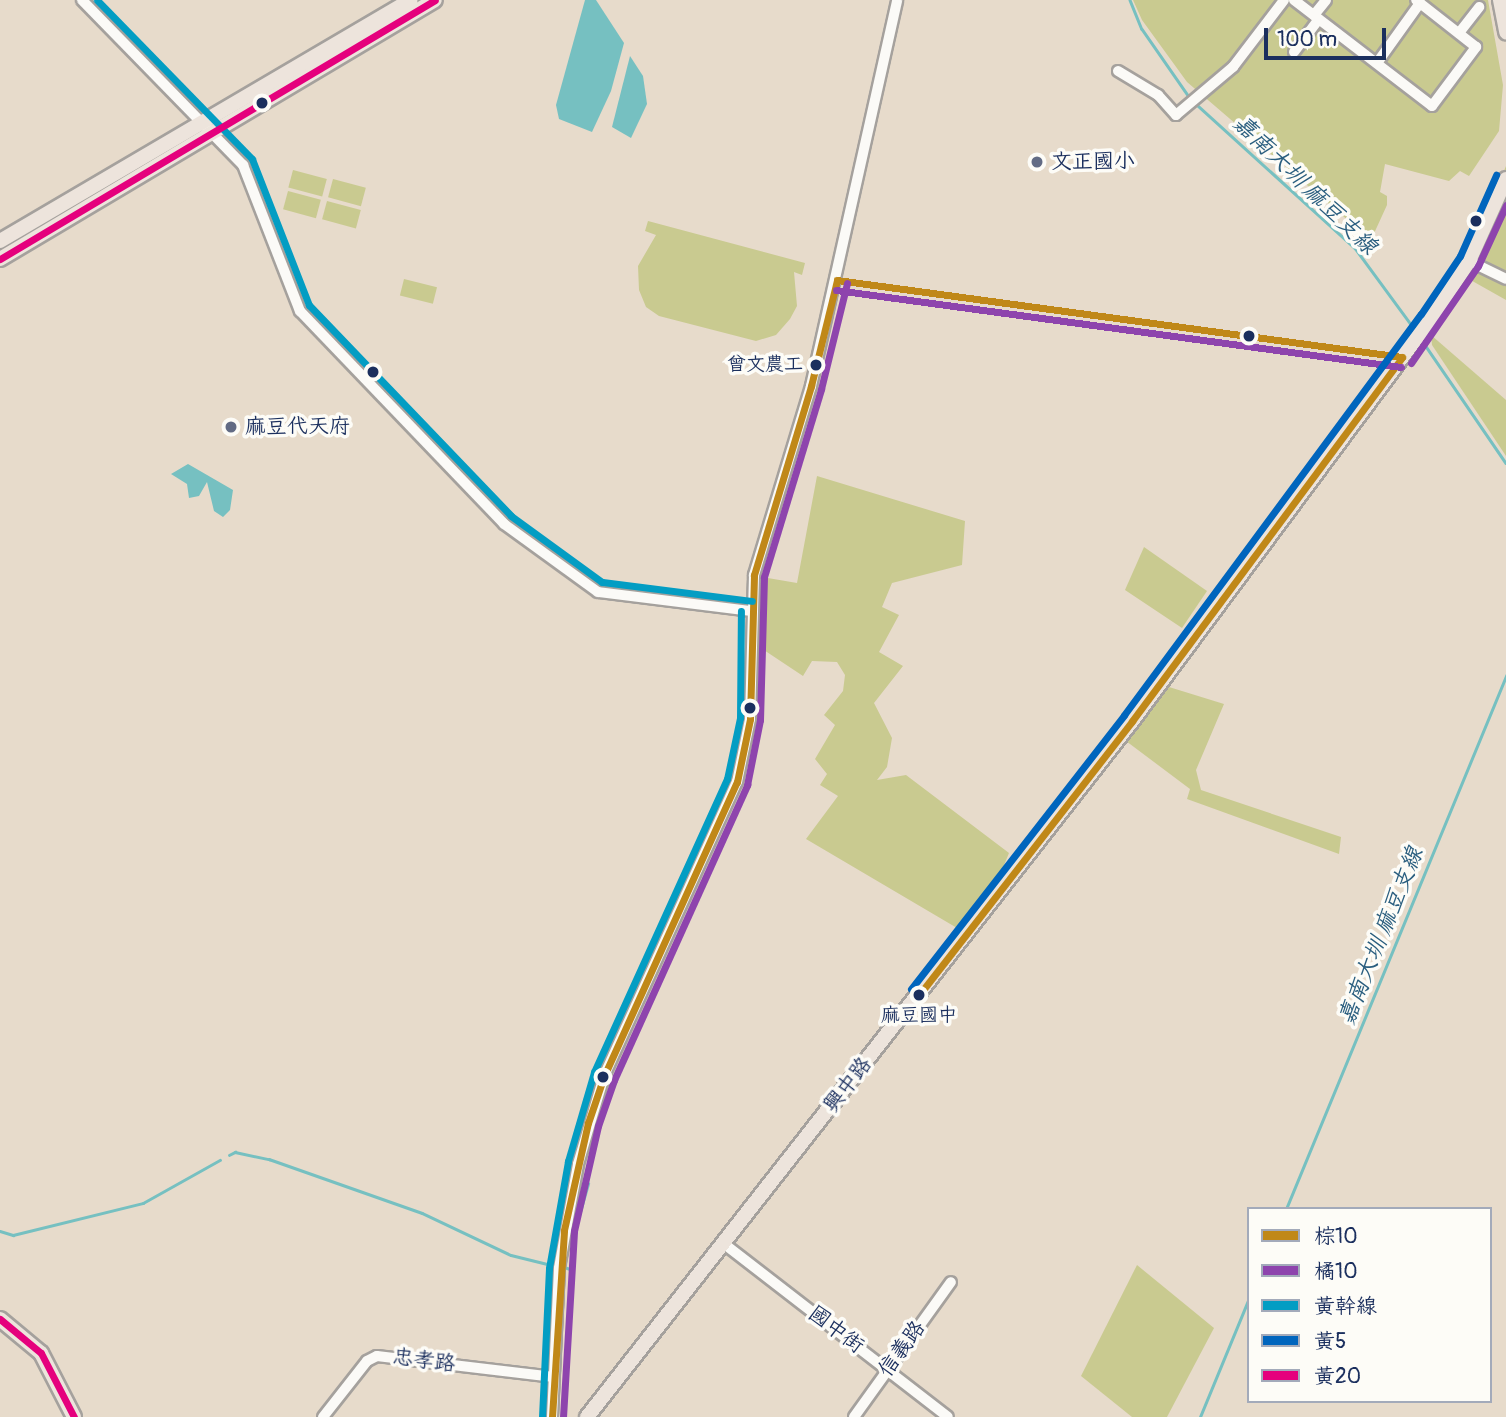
<!DOCTYPE html>
<meta charset="utf-8">
<style>
body{margin:0}
#map{position:relative;width:1506px;height:1417px;overflow:hidden;background:#e7dbcb;font-family:Pangolin,"LXGW WenKai TC",sans-serif}
div>[style]{position:absolute}
[style*='--x']{left:calc(var(--x)*1px);top:calc(var(--y)*1px);width:calc(var(--w)*1px);rotate:calc(var(--a)*1deg)}
.green>*{inset:0;background:#c9ca90;transform-origin:0 0}
.water>*{inset:0;background:#76c0c1}
.stream>*{height:2.5px;margin:-1.25px;padding:0 1.25px;transform-origin:1.25px;border-radius:1.25px;background:#76c0c1}
.roads{filter:drop-shadow(2px 0 #a5a19d) drop-shadow(-2px 0 #a5a19d) drop-shadow(0 2px #a5a19d) drop-shadow(0 -2px #a5a19d)}
.minor>*{height:10px;margin:-5px;padding:0 5px;transform-origin:5px;border-radius:5px;background:#fbfaf7}
.major>*{height:14px;margin:-7px;padding:0 7px;transform-origin:7px;border-radius:7px;background:#ede4dc}
.bus-1>*{height:7px;margin:-3.5px;padding:0 3.5px;transform-origin:3.5px;border-radius:3.5px;background:#c08818}
.bus-2>*{height:7px;margin:-3.5px;padding:0 3.5px;transform-origin:3.5px;border-radius:3.5px;background:#8e44ad}
.bus-3>*{height:7px;margin:-3.5px;padding:0 3.5px;transform-origin:3.5px;border-radius:3.5px;background:#039dc3}
.bus-4>*{height:7px;margin:-3.5px;padding:0 3.5px;transform-origin:3.5px;border-radius:3.5px;background:#0065bd}
.bus-5>*{height:7px;margin:-3.5px;padding:0 3.5px;transform-origin:3.5px;border-radius:3.5px;background:#e5007d}
.dots>*{width:19px;height:19px;translate:-50% -50%;box-sizing:border-box;border:4px solid #fdfcf7;border-radius:50%}
span{translate:-50% -50%;white-space:nowrap;text-align:center;line-height:1.15;-webkit-text-stroke:7px #fdfcf7;paint-order:stroke}
.bus-label{font-size:19px;color:#1b2f5e}
.right{translate:-100% -50%;text-align:right}
.poi-label{font-size:21px;color:#1b2f5e}
.left{translate:0 -50%;text-align:left}
.street-label{font-size:21px;color:#1b2f5e}
.water-label{font-size:23px;color:#2a5e7f;font-style:italic}
.legend{position:absolute;left:1247px;top:1207px;width:245px;height:196px;box-sizing:border-box;background:#fdfcf7;border:2px solid #a3aaba;margin:0;padding:9px 12px;list-style:none;font-size:21px;color:#1b2f5e}
.legend li{display:flex;align-items:center;gap:14px;height:35px}
.legend b{width:35px;border:2px solid #a3aaba}
.scale{position:absolute;left:1264px;top:28px;width:122px;height:32px;box-sizing:border-box;border:4px solid #1b2f5e;border-top:0;padding-left:9px;font-size:21px;line-height:24px;white-space:nowrap;color:#1b2f5e;-webkit-text-stroke:5px #fdfcf7;paint-order:stroke}
</style>
<div id="map">
<div class="green">
<i style="clip-path:polygon(1133px 0,1488px 0,1503px 85px,1499px 131px,1469px 176px,1460px 171px,1449px 181px,1385px 164px,1380px 192px,1387px 196px,1387px 205px,1371px 240px,1187px 82px,1142px 20px)"></i>
<i style="clip-path:polygon(1506px 166px,1506px 300px,1451px 269px,1490px 205px)"></i>
<i style="left:293px;top:170px;width:35px;height:18px;rotate:15deg"></i>
<i style="left:333px;top:179px;width:34px;height:19px;rotate:15deg"></i>
<i style="left:288px;top:191px;width:34px;height:19px;rotate:15deg"></i>
<i style="left:327px;top:201px;width:35px;height:19px;rotate:15deg"></i>
<i style="clip-path:polygon(648px 221px,805px 263px,802px 275px,794px 272px,797px 306px,790px 319px,776px 335px,756px 341px,659px 316px,646px 307px,639px 290px,638px 266px,656px 235px,645px 231px)"></i>
<i style="left:404px;top:279px;width:34px;height:17px;rotate:14deg"></i>
<i style="clip-path:polygon(1431px 335px,1506px 400px,1506px 456px,1432px 345px)"></i>
<i style="clip-path:polygon(817px 476px,965px 521px,962px 565px,892px 583px,882px 607px,899px 615px,879px 652px,903px 666px,874px 703px,892px 738px,887px 767px,877px 780px,906px 775px,1009px 853px,974px 938px,806px 839px,838px 796px,820px 785px,827px 774px,815px 759px,835px 725px,824px 715px,843px 691px,845px 675px,837px 662px,812px 661px,803px 676px,758px 646px,757px 576px,797px 583px)"></i>
<i style="clip-path:polygon(1144px 547px,1207px 591px,1182px 628px,1125px 590px)"></i>
<i style="clip-path:polygon(1169px 687px,1224px 704px,1196px 770px,1201px 790px,1341px 837px,1339px 854px,1187px 799px,1190px 789px,1126px 741px)"></i>
<i style="clip-path:polygon(1137px 1265px,1214px 1328px,1167px 1417px,1132px 1417px,1081px 1376px)"></i>
</div>
<div class="water">
<i style="clip-path:polygon(585px 0,596px 0,624px 43px,611px 91px,592px 132px,559px 119px,556px 105px)"></i>
<i style="clip-path:polygon(630px 56px,643px 76px,647px 104px,631px 138px,612px 127px)"></i>
<i style="clip-path:polygon(188px 464px,233px 490px,230px 510px,223px 517px,214px 511px,207px 482px,199px 496px,189px 498px,187px 484px,171px 474px)"></i>
</div>
<div class="stream">
<i style="--x:1130;--y:0;--w:31;--a:68"></i>
<i style="--x:1142;--y:29;--w:84;--a:55.2"></i>
<i style="--x:1195;--y:103;--w:216;--a:42.2"></i>
<i style="--x:1355;--y:248;--w:103;--a:53.7"></i>
<i style="--x:1421;--y:339;--w:150;--a:55.6"></i>
<i style="--x:229;--y:1155;--w:7;--a:-27"></i>
<i style="--x:235;--y:1152;--w:35;--a:12"></i>
<i style="--x:269;--y:1159;--w:162;--a:19.4"></i>
<i style="--x:422;--y:1213;--w:98;--a:25.3"></i>
<i style="--x:511;--y:1255;--w:38;--a:14"></i>
<i style="--x:1286;--y:1209;--w:577;--a:-67.57"></i>
<i style="--x:0;--y:1231;--w:14;--a:17"></i>
<i style="--x:13;--y:1235;--w:134;--a:-13.8"></i>
<i style="--x:143;--y:1203;--w:88;--a:-29.2"></i>
<i style="--x:564;--y:1267;--w:6;--a:18"></i>
<i style="--x:570;--y:1269;--w:43;--a:-82.1"></i>
<i style="--x:576;--y:1226;--w:44;--a:-74.1"></i>
<i style="--x:1200;--y:1417;--w:129;--a:-67.6"></i>
</div>
<div class="roads">
<div class="minor">
<i style="--x:82;--y:0;--w:231;--a:45.7"></i>
<i style="--x:243;--y:165;--w:157;--a:68.7"></i>
<i style="--x:300;--y:311;--w:295;--a:46.2"></i>
<i style="--x:504;--y:524;--w:116;--a:35.9"></i>
<i style="--x:598;--y:592;--w:154;--a:7.1"></i>
<i style="--x:1294;--y:0;--w:174;--a:37.5"></i>
<i style="--x:1432;--y:106;--w:74;--a:-53.3"></i>
<i style="--x:1476;--y:47;--w:76;--a:-141.9"></i>
<i style="--x:1314;--y:15;--w:19;--a:-51"></i>
<i style="--x:1459;--y:33;--w:33;--a:-52"></i>
<i style="--x:1294;--y:52;--w:41;--a:-52.9"></i>
<i style="--x:1377;--y:63;--w:74;--a:-54.4"></i>
<i style="--x:1118;--y:71;--w:47;--a:31"></i>
<i style="--x:1158;--y:95;--w:27;--a:48"></i>
<i style="--x:1176;--y:115;--w:75;--a:-40.1"></i>
<i style="--x:1233;--y:67;--w:84;--a:-52.7"></i>
<i style="--x:1469;--y:261;--w:41;--a:25.9"></i>
<i style="--x:723;--y:1243;--w:284;--a:37.7"></i>
<i style="--x:323;--y:1417;--w:71;--a:-51.8"></i>
<i style="--x:367;--y:1361;--w:11;--a:-27"></i>
<i style="--x:377;--y:1356;--w:176;--a:6.8"></i>
<i style="--x:552;--y:1417;--w:149;--a:-87.3"></i>
<i style="--x:559;--y:1268;--w:106;--a:-79.6"></i>
<i style="--x:578;--y:1164;--w:92;--a:-73.5"></i>
<i style="--x:604;--y:1076;--w:323;--a:-65.7"></i>
<i style="--x:737;--y:782;--w:64;--a:-78.3"></i>
<i style="--x:750;--y:719;--w:144;--a:-88.4"></i>
<i style="--x:754;--y:575;--w:197;--a:-73.2"></i>
<i style="--x:811;--y:386;--w:395;--a:-77.4"></i>
<i style="--x:854;--y:1417;--w:166;--a:-54.3"></i>
</div>
<div class="major">
<i style="--x:1500;--y:0;--w:33;--a:79"></i>
<i style="--x:0;--y:241;--w:476;--a:-30.4"></i>
<i style="--x:0;--y:259;--w:506;--a:-30.77"></i>
<i style="--x:0;--y:1319;--w:53;--a:39.7"></i>
<i style="--x:41;--y:1353;--w:72;--a:62.7"></i>
<i style="--x:587;--y:1417;--w:884;--a:-51.94"></i>
<i style="--x:1132;--y:721;--w:500;--a:-53.4"></i>
<i style="--x:1430;--y:320;--w:71;--a:-56.5"></i>
<i style="--x:1469;--y:261;--w:90;--a:-65.7"></i>
</div>
</div>
<div class="bus-1">
<i style="--x:837;--y:280;--w:570;--a:7.76"></i>
<i style="--x:919;--y:995;--w:347;--a:-52.1"></i>
<i style="--x:1132;--y:721;--w:453;--a:-53.4"></i>
<i style="--x:552;--y:1417;--w:187;--a:-86.3"></i>
<i style="--x:564;--y:1230;--w:110;--a:-77.4"></i>
<i style="--x:588;--y:1123;--w:50;--a:-71.2"></i>
<i style="--x:604;--y:1076;--w:323;--a:-65.7"></i>
<i style="--x:737;--y:782;--w:64;--a:-78.3"></i>
<i style="--x:750;--y:719;--w:144;--a:-88.4"></i>
<i style="--x:754;--y:575;--w:197;--a:-73.2"></i>
<i style="--x:811;--y:386;--w:109;--a:-76.2"></i>
</div>
<div class="bus-2">
<i style="--x:836;--y:290;--w:570;--a:7.76"></i>
<i style="--x:1411;--y:363;--w:118;--a:-55.4"></i>
<i style="--x:1478;--y:266;--w:67;--a:-65.3"></i>
<i style="--x:563;--y:1417;--w:186;--a:-86.6"></i>
<i style="--x:574;--y:1231;--w:108;--a:-77.1"></i>
<i style="--x:598;--y:1126;--w:49;--a:-70.8"></i>
<i style="--x:614;--y:1080;--w:324;--a:-65.7"></i>
<i style="--x:747;--y:785;--w:66;--a:-78.7"></i>
<i style="--x:760;--y:720;--w:143;--a:-88.4"></i>
<i style="--x:764;--y:577;--w:196;--a:-73.1"></i>
<i style="--x:821;--y:389;--w:109;--a:-76.2"></i>
</div>
<div class="bus-3">
<i style="--x:97;--y:0;--w:222;--a:45.7"></i>
<i style="--x:252;--y:159;--w:157;--a:68.7"></i>
<i style="--x:309;--y:305;--w:292;--a:46.2"></i>
<i style="--x:511;--y:516;--w:112;--a:36"></i>
<i style="--x:602;--y:582;--w:151;--a:7.2"></i>
<i style="--x:542;--y:1417;--w:149;--a:-87.3"></i>
<i style="--x:549;--y:1268;--w:109;--a:-79.9"></i>
<i style="--x:568;--y:1161;--w:93;--a:-73.7"></i>
<i style="--x:594;--y:1072;--w:322;--a:-65.6"></i>
<i style="--x:727;--y:779;--w:62;--a:-78"></i>
<i style="--x:740;--y:718;--w:107;--a:-89.5"></i>
</div>
<div class="bus-4">
<i style="--x:911;--y:989;--w:347;--a:-52.1"></i>
<i style="--x:1124;--y:715;--w:499;--a:-53.5"></i>
<i style="--x:1421;--y:314;--w:70;--a:-56.1"></i>
<i style="--x:1460;--y:256;--w:89;--a:-66"></i>
</div>
<div class="bus-5">
<i style="--x:0;--y:259;--w:506;--a:-30.77"></i>
<i style="--x:0;--y:1319;--w:53;--a:39.7"></i>
<i style="--x:41;--y:1353;--w:72;--a:62.7"></i>
</div>
<div class="dots">
<i style="left:262px;top:103px;background:#1b2f5e"></i>
<i style="left:1037px;top:162px;background:#626b84"></i>
<i style="left:1476px;top:221px;background:#1b2f5e"></i>
<i style="left:1249px;top:336px;background:#1b2f5e"></i>
<i style="left:816px;top:365px;background:#1b2f5e"></i>
<i style="left:373px;top:372px;background:#1b2f5e"></i>
<i style="left:231px;top:427px;background:#626b84"></i>
<i style="left:750px;top:708px;background:#1b2f5e"></i>
<i style="left:919px;top:995px;background:#1b2f5e"></i>
<i style="left:603px;top:1077px;background:#1b2f5e"></i>
</div>
<div class="bus-label">
<span class="right" style="left:803px;top:365px">曾文農工</span>
<span style="left:919px;top:1016px">麻豆國中</span>
</div>
<div class="poi-label">
<span class="left" style="left:1051px;top:162px">文正國小</span>
<span class="left" style="left:245px;top:427px">麻豆代天府</span>
</div>
<div class="street-label">
<span style="left:848px;top:1085px;rotate:-52deg">興中路</span>
<span style="left:836px;top:1330px;rotate:37deg">國中街</span>
<span style="left:902px;top:1349px;rotate:-54deg">信義路</span>
<span style="left:424px;top:1361px;rotate:7deg">忠孝路</span>
</div>
<div class="water-label">
<span style="left:1305px;top:185px;rotate:44deg">嘉南大圳 麻豆支線</span>
<span style="left:1381px;top:936px;rotate:-68deg">嘉南大圳 麻豆支線</span>
</div>
<ul class="legend">
<li><b style="height:9px;background:#c08818"></b>棕10</li>
<li><b style="height:9px;background:#8e44ad"></b>橘10</li>
<li><b style="height:9px;background:#039dc3"></b>黃幹線</li>
<li><b style="height:9px;background:#0065bd"></b>黃5</li>
<li><b style="height:9px;background:#e5007d"></b>黃20</li>
</ul>
<div class="scale">100 m</div>
</div>
